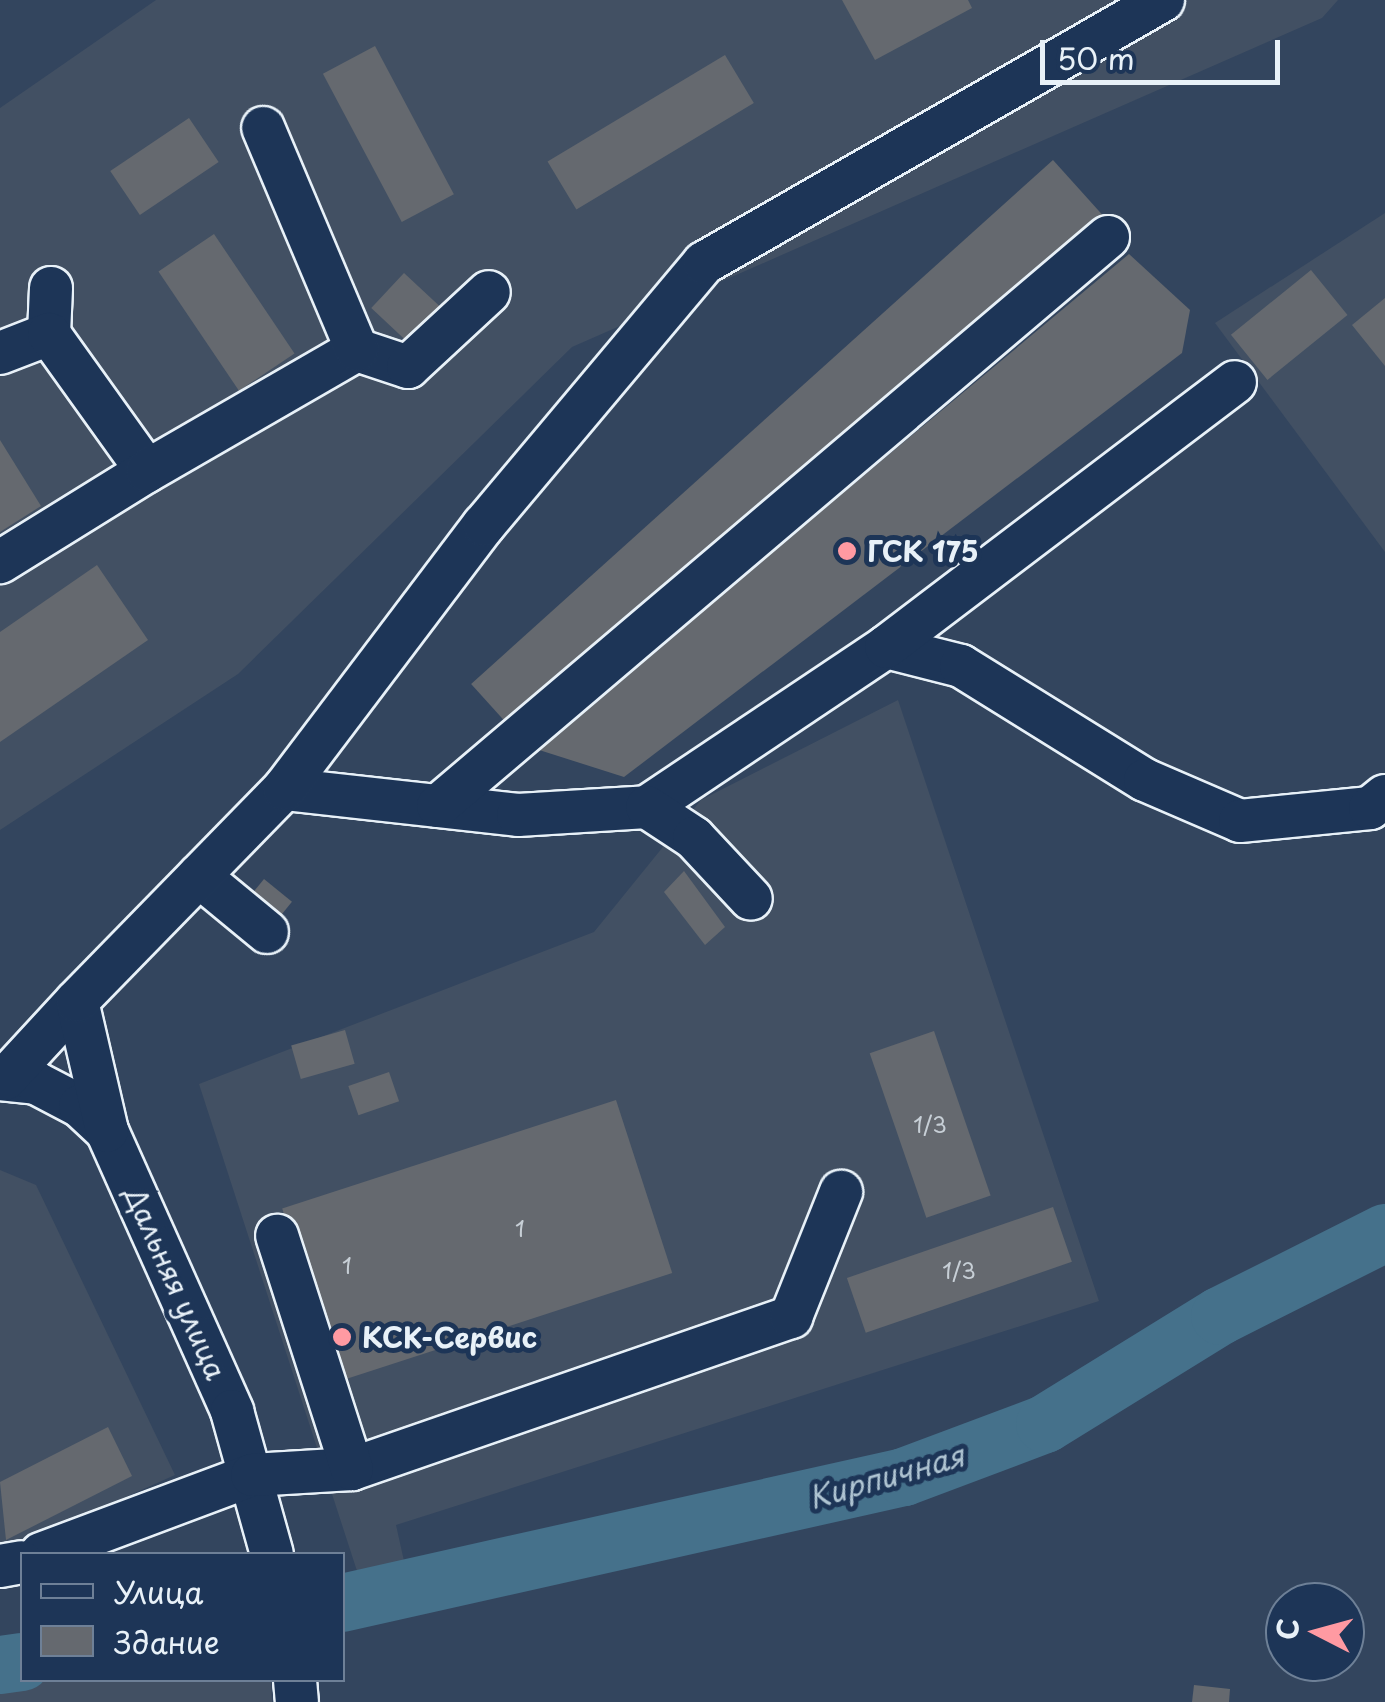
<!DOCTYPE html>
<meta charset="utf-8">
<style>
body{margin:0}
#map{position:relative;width:1385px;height:1702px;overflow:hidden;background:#33455e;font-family:"Playpen Sans",sans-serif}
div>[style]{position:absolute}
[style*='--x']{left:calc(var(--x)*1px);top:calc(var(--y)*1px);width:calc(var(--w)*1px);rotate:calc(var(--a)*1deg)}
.built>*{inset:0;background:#425063}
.river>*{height:58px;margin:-29px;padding:0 29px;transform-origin:29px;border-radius:29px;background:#45718b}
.building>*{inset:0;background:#65696f;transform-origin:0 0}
.roads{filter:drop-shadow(2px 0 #e8f1f8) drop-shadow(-2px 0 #e8f1f8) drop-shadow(0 2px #e8f1f8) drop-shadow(0 -2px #e8f1f8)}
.minor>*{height:42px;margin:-21px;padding:0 21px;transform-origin:21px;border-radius:21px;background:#1d3557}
.dots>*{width:28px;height:28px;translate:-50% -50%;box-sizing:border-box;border:5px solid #1d3557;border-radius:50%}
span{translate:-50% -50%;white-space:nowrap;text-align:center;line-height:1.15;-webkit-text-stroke:10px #1d3557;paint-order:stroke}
.number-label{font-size:22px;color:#c7cfd6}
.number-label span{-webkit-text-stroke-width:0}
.poi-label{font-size:28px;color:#e8f1f8;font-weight:700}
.left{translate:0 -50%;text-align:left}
.street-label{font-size:28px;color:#e8f1f8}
.water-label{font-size:30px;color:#afc4d2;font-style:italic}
.legend{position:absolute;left:20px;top:1552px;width:325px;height:130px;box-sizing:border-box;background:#1d3557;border:2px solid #6e8097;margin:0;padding:12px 18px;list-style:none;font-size:30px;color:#e8f1f8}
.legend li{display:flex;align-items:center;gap:20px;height:50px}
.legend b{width:50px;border:2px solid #6e8097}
.north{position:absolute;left:1265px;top:1582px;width:100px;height:100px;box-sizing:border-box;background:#1d3557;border:2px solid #6e8097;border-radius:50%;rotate:276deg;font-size:28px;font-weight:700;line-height:40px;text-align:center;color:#e8f1f8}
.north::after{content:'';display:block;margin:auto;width:35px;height:45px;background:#ff9aa2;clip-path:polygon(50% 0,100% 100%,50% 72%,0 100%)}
.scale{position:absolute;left:1040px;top:40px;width:240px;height:45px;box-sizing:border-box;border:5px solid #e8f1f8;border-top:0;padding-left:12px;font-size:30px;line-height:35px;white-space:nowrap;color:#e8f1f8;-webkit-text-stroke:8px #1d3557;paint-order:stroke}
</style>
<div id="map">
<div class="built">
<i style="clip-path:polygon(156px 0,1338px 0,1322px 18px,572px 347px,238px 674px,0 830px,0 108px)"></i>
<i style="clip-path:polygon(1385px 213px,1385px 552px,1215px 323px)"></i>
<i style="clip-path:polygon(898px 700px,1099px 1301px,396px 1525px,404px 1561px,357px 1571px,199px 1084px,594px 932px,701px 800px)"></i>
<i style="clip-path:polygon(0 1170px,36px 1185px,175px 1475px,0 1553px)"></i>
<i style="clip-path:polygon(22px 1672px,22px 1680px,271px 1680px,272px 1702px,0 1702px,0 1677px)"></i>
</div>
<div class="river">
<i style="--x:342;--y:1603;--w:576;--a:-12.64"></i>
<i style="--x:904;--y:1477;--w:151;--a:-20.6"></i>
<i style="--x:1045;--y:1424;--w:206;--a:-31.7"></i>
<i style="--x:1220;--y:1316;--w:185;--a:-26.7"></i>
<i style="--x:0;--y:1665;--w:22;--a:-8"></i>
</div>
<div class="building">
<i style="clip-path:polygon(842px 0,968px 0,972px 8px,875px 60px)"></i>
<i style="left:375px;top:46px;width:168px;height:59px;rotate:62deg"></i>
<i style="left:725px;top:55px;width:56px;height:207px;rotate:59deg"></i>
<i style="left:189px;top:118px;width:53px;height:95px;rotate:56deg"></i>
<i style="left:1053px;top:160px;width:74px;height:783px;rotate:48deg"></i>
<i style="left:214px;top:234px;width:144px;height:67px;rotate:56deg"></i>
<i style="clip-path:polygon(1129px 254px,1190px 310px,1182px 353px,624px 777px,536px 749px)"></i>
<i style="left:1311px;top:270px;width:58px;height:103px;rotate:51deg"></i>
<i style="left:404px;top:273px;width:54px;height:48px;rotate:43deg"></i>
<i style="clip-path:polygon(1385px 298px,1385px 366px,1352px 325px)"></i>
<i style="clip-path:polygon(0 440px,41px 506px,0 532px)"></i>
<i style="clip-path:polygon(97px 565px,148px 640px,0 742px,0 632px)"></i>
<i style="clip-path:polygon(684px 871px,725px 927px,705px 945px,664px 892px)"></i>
<i style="left:264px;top:879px;width:36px;height:30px;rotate:39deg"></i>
<i style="left:345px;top:1030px;width:35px;height:56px;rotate:74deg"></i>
<i style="left:934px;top:1031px;width:174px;height:68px;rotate:71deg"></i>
<i style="left:389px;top:1072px;width:31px;height:43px;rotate:71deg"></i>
<i style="left:616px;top:1100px;width:182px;height:351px;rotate:72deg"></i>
<i style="left:1053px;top:1207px;width:58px;height:218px;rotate:71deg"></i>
<i style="clip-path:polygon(108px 1427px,132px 1476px,6px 1540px,0 1482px)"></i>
<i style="clip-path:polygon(1194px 1685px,1230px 1689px,1229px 1702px,1192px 1702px)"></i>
</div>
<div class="roads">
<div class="minor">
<i style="--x:49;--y:334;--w:46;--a:-87.5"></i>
<i style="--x:357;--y:350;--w:54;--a:18.4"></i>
<i style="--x:408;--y:367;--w:110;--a:-42.8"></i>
<i style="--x:0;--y:353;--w:53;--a:-21.2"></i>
<i style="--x:49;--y:334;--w:168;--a:54.4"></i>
<i style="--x:147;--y:471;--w:173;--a:148.2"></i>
<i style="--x:147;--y:471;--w:242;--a:-30"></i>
<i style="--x:357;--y:350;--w:241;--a:-112.9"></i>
<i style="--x:886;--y:647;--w:77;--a:14.2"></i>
<i style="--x:961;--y:666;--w:216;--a:31.8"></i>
<i style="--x:1145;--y:780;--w:103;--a:23.3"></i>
<i style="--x:1240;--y:821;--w:131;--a:-5.7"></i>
<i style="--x:1370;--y:808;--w:19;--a:-39"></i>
<i style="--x:284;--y:789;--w:235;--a:6.3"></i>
<i style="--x:518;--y:815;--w:129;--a:-3.5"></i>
<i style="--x:647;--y:807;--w:288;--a:-33.8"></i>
<i style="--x:886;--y:647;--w:438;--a:-37.2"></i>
<i style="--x:438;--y:806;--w:879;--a:-40.34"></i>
<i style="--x:647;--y:807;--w:56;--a:33.4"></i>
<i style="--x:694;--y:838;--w:83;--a:46.9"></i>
<i style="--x:199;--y:876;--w:88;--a:39.5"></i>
<i style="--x:0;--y:1079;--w:36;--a:6"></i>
<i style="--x:36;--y:1083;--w:50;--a:27.6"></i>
<i style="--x:80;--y:1106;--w:37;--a:43"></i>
<i style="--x:107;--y:1131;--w:307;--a:65.9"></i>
<i style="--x:232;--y:1411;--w:148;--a:74.4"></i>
<i style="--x:5;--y:1079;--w:106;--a:-47.3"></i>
<i style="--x:107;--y:1131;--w:133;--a:-103"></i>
<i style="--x:77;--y:1001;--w:296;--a:-45.7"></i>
<i style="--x:284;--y:789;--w:331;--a:-52.9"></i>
<i style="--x:484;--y:525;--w:342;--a:-50"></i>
<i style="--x:704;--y:263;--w:529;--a:-29.81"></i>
<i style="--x:352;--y:1469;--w:465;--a:-19.1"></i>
<i style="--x:791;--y:1317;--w:135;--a:-68.2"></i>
<i style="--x:41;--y:1554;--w:225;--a:-20.5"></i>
<i style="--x:252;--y:1475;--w:100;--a:-3.4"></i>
<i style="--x:352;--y:1469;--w:245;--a:-107.8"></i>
<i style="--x:0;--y:1566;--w:22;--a:-10"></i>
<i style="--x:295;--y:1680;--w:22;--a:85"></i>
</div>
</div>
<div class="dots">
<i style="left:847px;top:551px;background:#ff9aa2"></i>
<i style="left:342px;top:1337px;background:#ff9aa2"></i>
</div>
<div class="number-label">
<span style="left:930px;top:1124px">1/3</span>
<span style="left:520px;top:1228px">1</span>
<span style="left:347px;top:1265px">1</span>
<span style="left:959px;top:1270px">1/3</span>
</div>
<div class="poi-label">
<span class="left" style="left:867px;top:551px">ГСК 175</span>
<span class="left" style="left:362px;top:1337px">КСК-Сервис</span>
</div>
<div class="street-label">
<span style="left:176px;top:1283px;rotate:66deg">Дальняя улица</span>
</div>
<div class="water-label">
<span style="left:886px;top:1476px;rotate:-16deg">Кирпичная</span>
</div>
<ul class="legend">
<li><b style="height:12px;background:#1d3557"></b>Улица</li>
<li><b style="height:28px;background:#65696f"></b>Здание</li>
</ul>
<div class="north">С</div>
<div class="scale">50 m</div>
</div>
